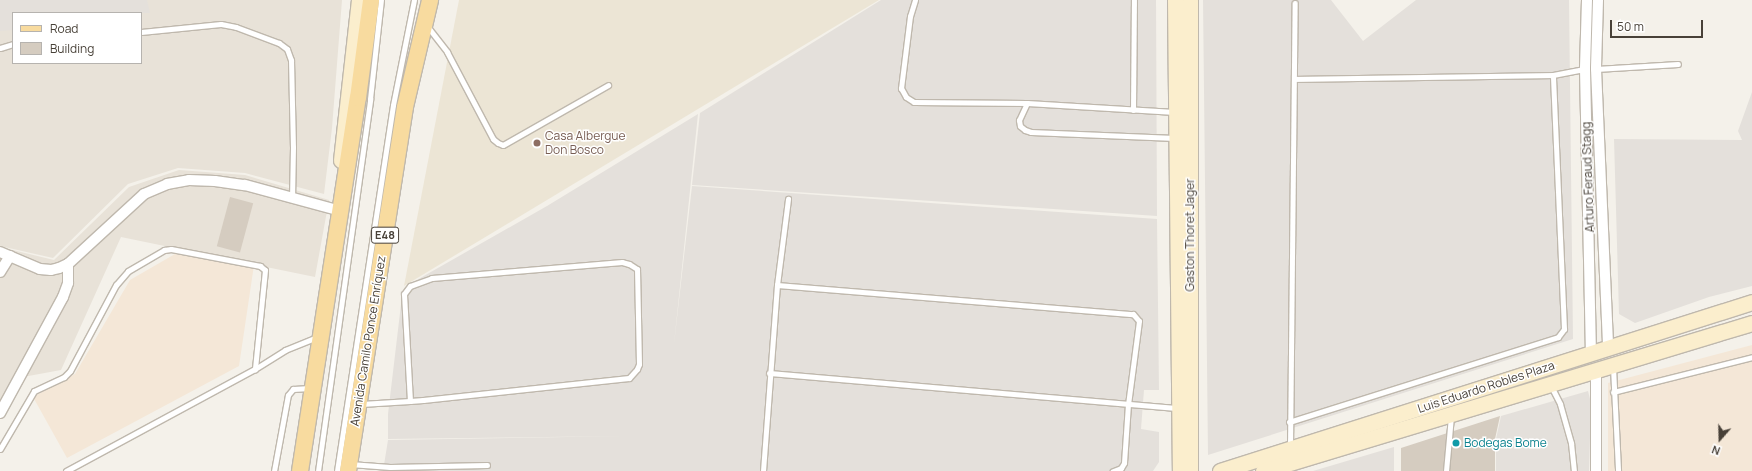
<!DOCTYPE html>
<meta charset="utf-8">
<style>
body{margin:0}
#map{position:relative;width:1752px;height:471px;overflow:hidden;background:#f4f1ea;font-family:Manrope,sans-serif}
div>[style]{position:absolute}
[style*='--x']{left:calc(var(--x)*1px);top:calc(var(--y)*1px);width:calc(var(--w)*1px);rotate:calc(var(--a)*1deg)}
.residential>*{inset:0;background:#e8e2d8}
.commercial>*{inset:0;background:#f4e7d7}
.industrial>*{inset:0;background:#e4e0db}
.education>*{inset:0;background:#ece5d5}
.building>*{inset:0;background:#d5ccc0;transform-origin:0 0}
.roads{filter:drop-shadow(1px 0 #bfb8ad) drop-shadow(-1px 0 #bfb8ad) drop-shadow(0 1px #bfb8ad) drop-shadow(0 -1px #bfb8ad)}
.lane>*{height:5px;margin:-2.5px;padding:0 2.5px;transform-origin:2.5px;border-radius:2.5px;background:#fff}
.street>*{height:10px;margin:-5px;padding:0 5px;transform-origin:5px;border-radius:5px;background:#fff}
.secondary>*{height:15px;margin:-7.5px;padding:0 7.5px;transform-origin:7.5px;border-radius:7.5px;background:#fbeecd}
.primary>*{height:16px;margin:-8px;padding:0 8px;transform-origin:8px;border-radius:8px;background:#f8db9f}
.dots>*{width:11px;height:11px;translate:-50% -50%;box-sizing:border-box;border:2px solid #fff;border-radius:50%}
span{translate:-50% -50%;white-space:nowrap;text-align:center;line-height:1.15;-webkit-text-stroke:3px #fff;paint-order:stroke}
.shield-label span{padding:1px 3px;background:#fff;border:1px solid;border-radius:3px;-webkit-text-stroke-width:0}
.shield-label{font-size:11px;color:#484138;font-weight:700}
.education-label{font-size:12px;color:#785e54}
.left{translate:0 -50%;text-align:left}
.street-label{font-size:12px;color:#484138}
.culture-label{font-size:12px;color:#0d838f}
.legend{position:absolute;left:12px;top:12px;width:130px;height:52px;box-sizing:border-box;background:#fff;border:1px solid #b6b3af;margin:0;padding:5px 7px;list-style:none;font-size:12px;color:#484138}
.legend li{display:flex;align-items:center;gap:8px;height:20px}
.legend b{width:20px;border:1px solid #b6b3af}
.north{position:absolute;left:1700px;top:419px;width:40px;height:40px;-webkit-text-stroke:3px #fff;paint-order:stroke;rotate:200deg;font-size:11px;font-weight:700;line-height:16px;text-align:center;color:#484138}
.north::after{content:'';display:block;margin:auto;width:14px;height:18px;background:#484138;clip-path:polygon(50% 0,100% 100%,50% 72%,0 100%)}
.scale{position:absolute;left:1610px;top:20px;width:93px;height:18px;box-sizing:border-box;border:2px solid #484138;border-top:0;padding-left:5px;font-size:12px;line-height:14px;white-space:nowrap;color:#484138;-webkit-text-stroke:3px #fff;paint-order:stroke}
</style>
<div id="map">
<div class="residential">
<i style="clip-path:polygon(evenodd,0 0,342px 0,332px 128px,324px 194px,245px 173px,178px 168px,128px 184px,53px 258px,0 246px,0 0,13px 13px,141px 13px,141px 63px,13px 63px,13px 13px)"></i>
<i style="clip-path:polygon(179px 170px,245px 175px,329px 200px,315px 277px,121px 237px,61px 370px,23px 377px,0 415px,0 247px,54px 260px,129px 187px)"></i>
</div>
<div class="commercial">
<i style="clip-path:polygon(175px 254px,254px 265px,239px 366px,67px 458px,33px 397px,75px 374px,130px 280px)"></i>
<i style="clip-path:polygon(1752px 345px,1752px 471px,1608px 471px,1608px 383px)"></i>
</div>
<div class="industrial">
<i style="clip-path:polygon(0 0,147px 0,150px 13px,13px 13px,13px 30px,0 31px)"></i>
<i style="clip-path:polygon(881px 0,1156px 0,1157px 216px,692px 185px,700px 113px)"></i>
<i style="clip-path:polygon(1203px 0,1331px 0,1363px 41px,1416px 0,1569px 0,1573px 339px,1208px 455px)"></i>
<i style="clip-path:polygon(1752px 92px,1752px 286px,1709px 297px,1635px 323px,1619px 314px,1614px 139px,1742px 140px,1738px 131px)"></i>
<i style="clip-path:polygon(698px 114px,674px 344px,692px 186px,1157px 219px,1159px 390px,1144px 390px,1141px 429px,1159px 432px,1159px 462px,1153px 471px,383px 471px,388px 440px,626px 436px,388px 439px,388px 414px,402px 296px,408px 285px,547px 206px)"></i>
<i style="clip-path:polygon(1588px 391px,1591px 403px,1589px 471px,1496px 471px,1496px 439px,1501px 416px)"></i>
<i style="clip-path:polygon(1394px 447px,1394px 471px,1313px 471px)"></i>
</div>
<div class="education">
<i style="clip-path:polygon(459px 0,879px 0,404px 286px)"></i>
</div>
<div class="building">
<i style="left:230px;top:197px;width:24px;height:51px;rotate:15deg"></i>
<i style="clip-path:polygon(1500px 416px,1495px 439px,1495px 471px,1401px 471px,1401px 448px)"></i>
</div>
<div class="roads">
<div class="lane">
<i style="--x:915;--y:0;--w:17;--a:107"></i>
<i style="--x:910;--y:16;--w:73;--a:97.1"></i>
<i style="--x:901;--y:88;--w:10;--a:61"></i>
<i style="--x:906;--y:97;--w:9;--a:32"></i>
<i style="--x:914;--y:102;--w:113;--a:0.5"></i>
<i style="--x:1027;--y:103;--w:148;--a:3.5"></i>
<i style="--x:427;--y:26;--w:33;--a:52"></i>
<i style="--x:447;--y:52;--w:98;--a:62.1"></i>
<i style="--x:493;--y:139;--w:6;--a:39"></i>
<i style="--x:498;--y:143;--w:5;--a:22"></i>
<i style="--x:503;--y:145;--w:121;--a:-29.7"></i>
<i style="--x:141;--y:32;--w:80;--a:-5.7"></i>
<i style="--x:221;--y:24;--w:15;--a:11"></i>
<i style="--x:236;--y:27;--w:46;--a:20.4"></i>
<i style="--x:279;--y:43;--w:10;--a:37"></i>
<i style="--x:287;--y:49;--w:12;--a:70"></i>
<i style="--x:291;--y:60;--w:87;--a:88.7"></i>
<i style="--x:293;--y:147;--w:51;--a:91.1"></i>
<i style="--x:0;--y:48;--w:14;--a:-17"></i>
<i style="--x:1596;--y:69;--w:82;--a:-3.5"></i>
<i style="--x:1553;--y:75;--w:33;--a:-11"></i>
<i style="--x:1027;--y:103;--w:19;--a:115"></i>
<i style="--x:1019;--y:120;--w:6;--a:81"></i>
<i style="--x:1020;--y:126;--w:6;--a:39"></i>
<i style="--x:1025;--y:130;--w:6;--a:18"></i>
<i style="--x:1031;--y:132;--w:144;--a:2.4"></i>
<i style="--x:1133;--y:110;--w:110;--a:-89.5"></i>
<i style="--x:777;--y:285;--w:357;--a:4.7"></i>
<i style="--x:1133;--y:314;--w:9;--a:49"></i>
<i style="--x:1139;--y:321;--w:84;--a:97.5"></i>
<i style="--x:1128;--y:404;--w:59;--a:93.9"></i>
<i style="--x:1124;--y:463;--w:6;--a:121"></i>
<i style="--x:1121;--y:468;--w:9;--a:159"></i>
<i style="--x:1613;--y:367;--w:104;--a:87.2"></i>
<i style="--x:769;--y:373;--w:409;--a:4.9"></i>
<i style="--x:1551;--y:386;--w:20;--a:63"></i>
<i style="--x:1560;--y:404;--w:41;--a:74.2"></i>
<i style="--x:1571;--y:443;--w:28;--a:84"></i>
<i style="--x:1613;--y:392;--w:143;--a:-14.1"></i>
<i style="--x:361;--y:404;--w:49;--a:-3.5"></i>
<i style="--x:410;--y:401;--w:13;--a:-4"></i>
<i style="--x:423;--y:400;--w:207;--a:-6.1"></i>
<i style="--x:629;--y:378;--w:12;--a:-48"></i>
<i style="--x:637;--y:369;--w:5;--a:-68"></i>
<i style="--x:639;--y:364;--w:95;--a:-91.2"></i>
<i style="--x:637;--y:269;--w:9;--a:-148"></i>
<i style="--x:629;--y:264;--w:7;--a:-164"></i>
<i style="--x:622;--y:262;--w:191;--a:175.2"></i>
<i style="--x:432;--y:278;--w:23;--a:160"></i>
<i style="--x:410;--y:286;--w:10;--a:127"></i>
<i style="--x:404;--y:294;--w:107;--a:86.8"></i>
<i style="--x:1289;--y:422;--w:282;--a:-17.5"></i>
<i style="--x:1558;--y:337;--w:10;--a:-53"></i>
<i style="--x:1564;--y:329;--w:254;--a:-92.5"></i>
<i style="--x:1553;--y:75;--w:259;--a:179.1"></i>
<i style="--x:1290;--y:448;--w:445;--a:-89.4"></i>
<i style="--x:0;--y:449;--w:67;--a:-59.6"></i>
<i style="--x:34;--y:391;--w:33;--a:-25"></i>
<i style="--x:64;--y:377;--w:8;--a:-45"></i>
<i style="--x:70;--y:371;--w:98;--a:-61.9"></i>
<i style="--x:116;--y:285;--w:18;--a:-49"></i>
<i style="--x:128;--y:271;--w:42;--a:-30.3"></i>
<i style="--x:164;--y:250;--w:7;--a:-8"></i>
<i style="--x:171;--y:249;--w:91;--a:10.8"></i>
<i style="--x:260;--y:266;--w:6;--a:39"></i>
<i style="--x:265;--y:270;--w:100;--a:95.8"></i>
<i style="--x:350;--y:464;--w:40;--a:4.3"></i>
<i style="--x:390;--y:467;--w:97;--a:-1.2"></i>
<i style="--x:66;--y:471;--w:215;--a:-28.4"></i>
<i style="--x:255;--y:369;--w:36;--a:-32"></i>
<i style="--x:285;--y:350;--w:37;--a:-22"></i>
<i style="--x:274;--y:471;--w:77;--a:-79.6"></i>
<i style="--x:288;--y:395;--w:8;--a:-50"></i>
<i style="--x:293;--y:389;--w:17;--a:-3"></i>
<i style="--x:318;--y:471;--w:376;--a:-82"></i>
<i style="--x:370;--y:99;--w:100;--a:-83.7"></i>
<i style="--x:337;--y:471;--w:370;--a:-81.3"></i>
<i style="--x:393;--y:105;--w:107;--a:-78.7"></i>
<i style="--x:763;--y:471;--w:187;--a:-85.7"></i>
<i style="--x:777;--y:285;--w:87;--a:-82.7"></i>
<i style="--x:1446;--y:471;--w:55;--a:-84.8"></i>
</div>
<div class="street">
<i style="--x:1587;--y:0;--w:69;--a:91.7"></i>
<i style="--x:1585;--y:69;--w:285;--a:88.8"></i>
<i style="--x:1598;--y:0;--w:69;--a:91.7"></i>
<i style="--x:1596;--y:69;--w:279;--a:87.5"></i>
<i style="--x:0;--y:252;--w:43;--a:23"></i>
<i style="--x:40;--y:269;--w:11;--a:5"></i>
<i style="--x:51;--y:270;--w:8;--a:-14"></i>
<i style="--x:59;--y:268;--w:10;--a:-24"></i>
<i style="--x:68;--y:264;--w:103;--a:-42.6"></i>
<i style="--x:144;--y:194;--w:25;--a:-23"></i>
<i style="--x:167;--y:184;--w:22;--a:-10"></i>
<i style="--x:189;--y:180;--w:26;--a:2"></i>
<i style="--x:215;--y:181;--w:30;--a:8"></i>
<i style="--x:245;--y:185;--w:99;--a:15.2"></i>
<i style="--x:0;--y:272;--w:19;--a:-58"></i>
<i style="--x:1596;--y:371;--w:100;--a:90"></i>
<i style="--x:0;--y:413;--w:132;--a:-61.5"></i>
<i style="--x:63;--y:297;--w:15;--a:-70"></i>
<i style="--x:68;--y:283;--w:19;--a:-90"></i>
</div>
<div class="secondary">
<i style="--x:1175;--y:0;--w:471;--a:89.4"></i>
<i style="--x:1190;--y:0;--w:471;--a:90"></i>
<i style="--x:341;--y:160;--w:161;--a:-83.6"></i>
<i style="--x:1220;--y:471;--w:558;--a:-17.62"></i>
<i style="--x:1263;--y:471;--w:511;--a:-16.84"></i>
</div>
<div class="primary">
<i style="--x:300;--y:471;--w:377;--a:-81.2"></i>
<i style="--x:358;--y:98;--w:99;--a:-82.4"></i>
<i style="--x:348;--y:471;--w:368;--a:-81.1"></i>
<i style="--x:405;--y:107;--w:110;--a:-76.8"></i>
</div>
</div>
<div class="dots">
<i style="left:537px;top:143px;background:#8d6e63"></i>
<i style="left:1456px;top:443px;background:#0f9aa8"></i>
</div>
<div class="shield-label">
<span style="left:385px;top:235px">E48</span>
</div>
<div class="education-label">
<span class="left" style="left:545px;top:143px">Casa Albergue<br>Don Bosco</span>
</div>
<div class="street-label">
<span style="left:1588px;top:177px;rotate:-92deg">Arturo Feraud Stagg</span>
<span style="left:1190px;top:235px;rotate:-90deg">Gaston Thoret Jager</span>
<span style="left:368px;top:341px;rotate:-81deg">Avenida Camilo Ponce Enríquez</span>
<span style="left:1486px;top:387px;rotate:-18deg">Luis Eduardo Robles Plaza</span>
</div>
<div class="culture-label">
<span class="left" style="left:1464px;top:443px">Bodegas Bome</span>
</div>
<ul class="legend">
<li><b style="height:5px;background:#f8db9f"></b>Road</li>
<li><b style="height:11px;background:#d5ccc0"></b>Building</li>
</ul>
<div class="north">N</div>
<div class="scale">50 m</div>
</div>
